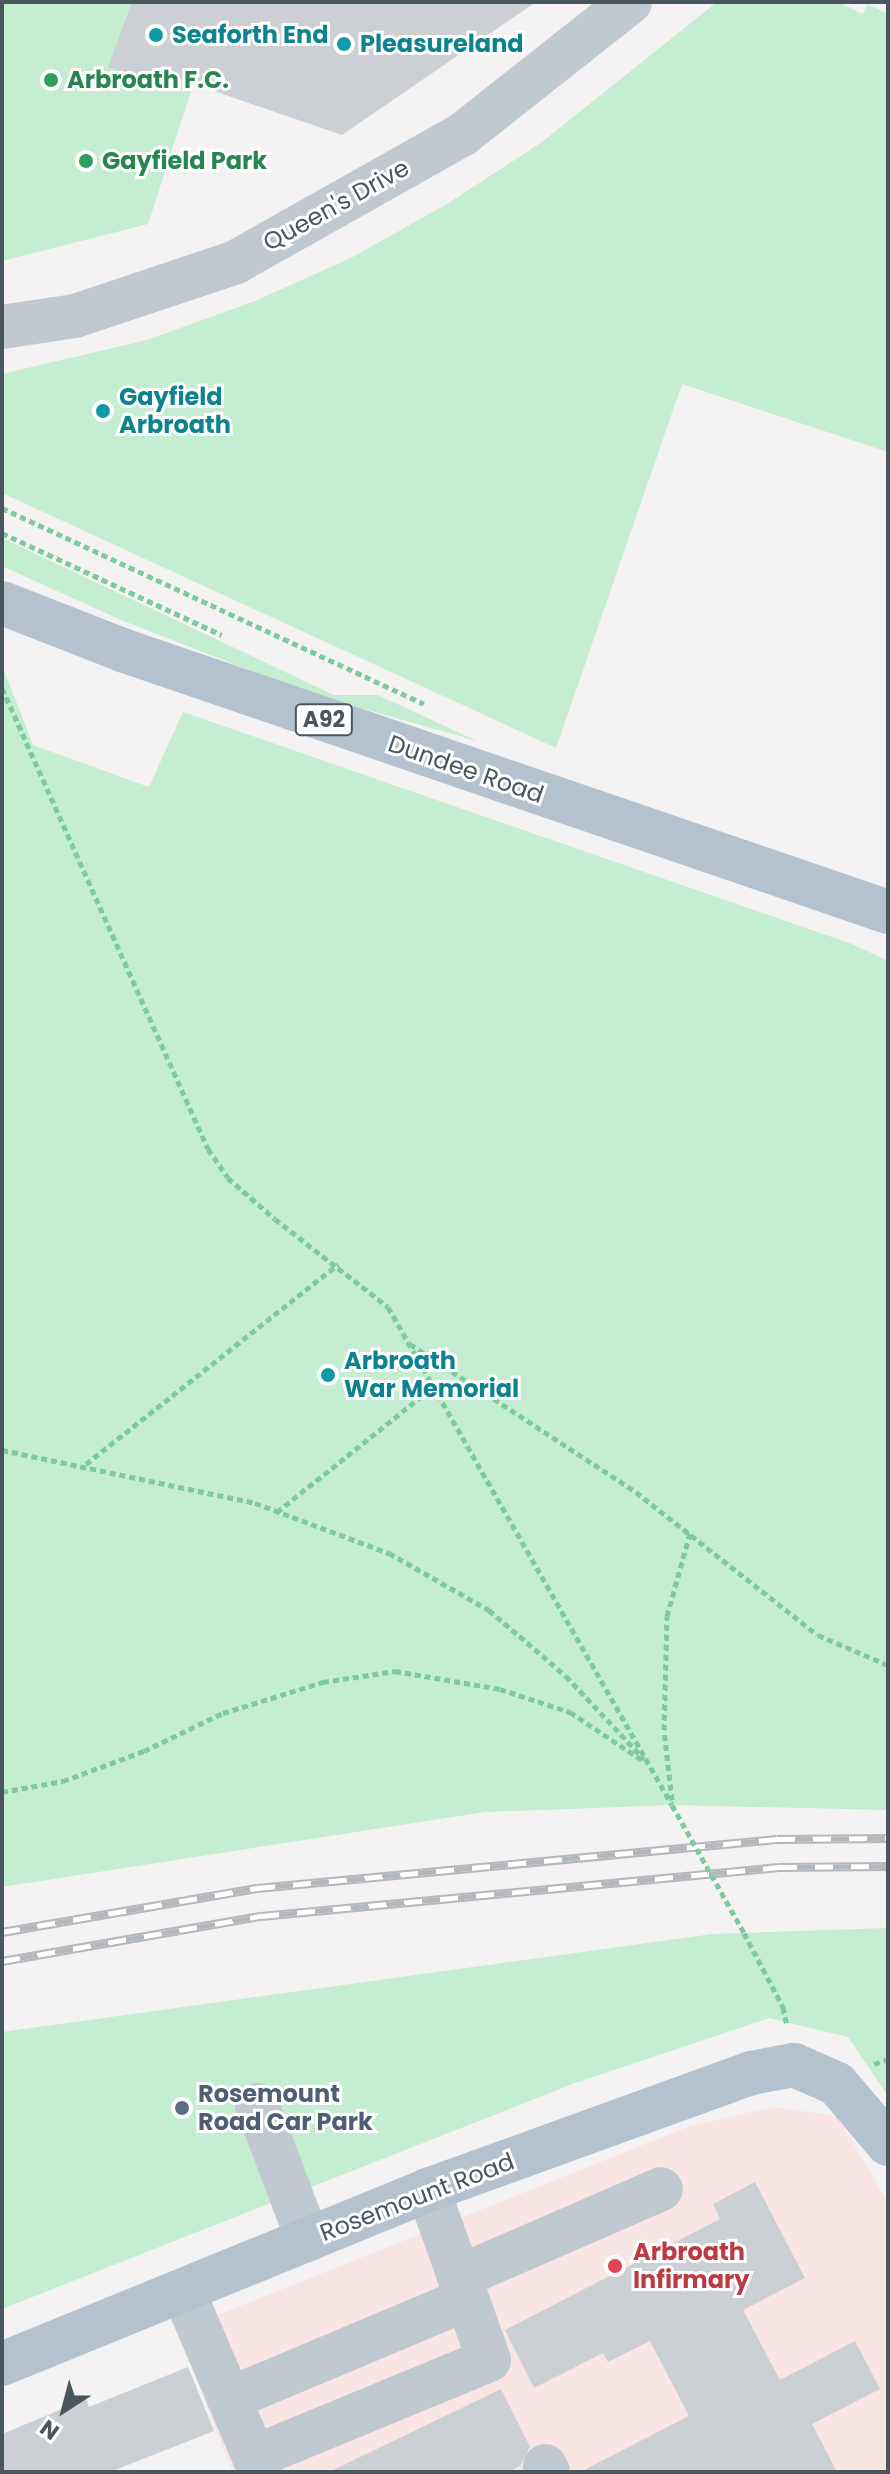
<!DOCTYPE html>
<style>
body{margin:0}
#map{position:relative;width:890px;height:2474px;overflow:hidden;background:#f4f2f2;font-family:Poppins,sans-serif}
div>[style]{position:absolute}
[style*='--x']{left:calc(var(--x)*1px);top:calc(var(--y)*1px);width:calc(var(--w)*1px);rotate:calc(var(--a)*1deg)}
.medical>*{inset:0;background:#fae5e5}
.green>*{inset:0;background:#c4edd1}
.building>*{inset:0;background:#cccfd3}
.path>*{height:5px;margin-top:-2.5px;transform-origin:0;background:repeating-linear-gradient(90deg,#7dca9f 0 6px,transparent 0 10px)}
.minor>*{height:44px;margin:-22px;padding:0 22px;transform-origin:22px;border-radius:22px;background:#c0c9cf}
.major>*{height:44px;margin:-22px;padding:0 22px;transform-origin:22px;border-radius:22px;background:#b3c2ce}
.rail>*{height:9px;margin-top:-4.5px;transform-origin:0;background:repeating-linear-gradient(90deg,#fff 0 18px,#b4b7bb 0 36px);box-sizing:border-box;border-block:2px solid #b4b7bb}
.path-bridge>*{height:5px;margin-top:-2.5px;transform-origin:0;background:repeating-linear-gradient(90deg,#7dca9f 0 6px,transparent 0 10px)}
.dots>*{width:22px;height:22px;translate:-50% -50%;box-sizing:border-box;border:4px solid #fff;border-radius:50%}
span{translate:-50% -50%;white-space:nowrap;text-align:center;line-height:1.15;-webkit-text-stroke:6px #fff;paint-order:stroke}
.shield-label span{padding:2px 6px;background:#fff;border:2px solid;border-radius:6px;-webkit-text-stroke-width:0}
.shield-label{font-size:22px;color:#4a565e;font-weight:700}
.culture-label{font-size:24px;color:#0d838f;font-weight:700}
.left{translate:0 -50%;text-align:left}
.leisure-label{font-size:24px;color:#27864d;font-weight:700}
.street-label{font-size:24px;color:#4a565e}
.service-label{font-size:24px;color:#4e5e75;font-weight:700}
.health-label{font-size:24px;color:#be3a42;font-weight:700}
.frame{position:absolute;inset:0;border:4px solid #4a565e;pointer-events:none}
.north{position:absolute;left:24px;top:2370px;width:80px;height:80px;-webkit-text-stroke:6px #fff;paint-order:stroke;rotate:216deg;font-size:22px;font-weight:700;line-height:32px;text-align:center;color:#4a565e}
.north::after{content:'';display:block;margin:auto;width:28px;height:36px;background:#4a565e;clip-path:polygon(50% 0,100% 100%,50% 72%,0 100%)}
</style>
<div id="map">
<div class="medical">
<i style="clip-path:polygon(773px 2107px,837px 2116px,888px 2202px,888px 2472px,232px 2472px,178px 2331px,688px 2127px)"></i>
</div>
<div class="green">
<i style="clip-path:polygon(2px 2px,220px 2px,148px 224px,2px 261px)"></i>
<i style="clip-path:polygon(717px 2px,838px 2px,863px 14px,867px 4px,888px 14px,888px 452px,682px 384px,556px 748px,2px 493px,2px 374px,147px 340px,255px 301px,351px 258px,447px 204px,542px 142px)"></i>
<i style="clip-path:polygon(2px 538px,334px 695px,378px 695px,477px 741px,308px 693px,121px 620px,2px 566px)"></i>
<i style="clip-path:polygon(2px 665px,33px 745px,149px 787px,183px 712px,852px 944px,888px 961px,888px 1810px,672px 1805px,485px 1812px,2px 1887px)"></i>
<i style="clip-path:polygon(888px 1928px,888px 2096px,848px 2037px,769px 2018px,575px 2083px,2px 2309px,2px 2032px,713px 1934px)"></i>
</div>
<div class="building">
<i style="clip-path:polygon(132px 2px,536px 2px,342px 135px,176px 78px,171px 90px,108px 67px)"></i>
<i style="clip-path:polygon(755px 2182px,805px 2278px,743px 2310px,780px 2380px,855px 2341px,880px 2389px,812px 2424px,837px 2472px,580px 2472px,689px 2416px,650px 2341px,608px 2362px,603px 2353px,534px 2388px,505px 2330px,720px 2219px,713px 2204px)"></i>
<i style="clip-path:polygon(188px 2367px,214px 2431px,110px 2472px,2px 2472px,2px 2434px,86px 2399px,89px 2407px)"></i>
<i style="clip-path:polygon(501px 2389px,530px 2447px,520px 2466px,508px 2472px,329px 2472px)"></i>
</div>
<div class="path">
<i style="--x:2;--y:508;--w:465;--a:24.9"></i>
<i style="--x:2;--y:533;--w:242;--a:24.9"></i>
<i style="--x:2;--y:688;--w:505;--a:65.92"></i>
<i style="--x:208;--y:1149;--w:35;--a:55"></i>
<i style="--x:228;--y:1178;--w:62;--a:41.1"></i>
<i style="--x:275;--y:1219;--w:143;--a:37.9"></i>
<i style="--x:388;--y:1307;--w:573;--a:60.3"></i>
<i style="--x:410;--y:1344;--w:270;--a:33.2"></i>
<i style="--x:636;--y:1492;--w:231;--a:38.2"></i>
<i style="--x:818;--y:1635;--w:76;--a:23.2"></i>
<i style="--x:2;--y:1450;--w:258;--a:11.8"></i>
<i style="--x:255;--y:1503;--w:143;--a:20.5"></i>
<i style="--x:389;--y:1553;--w:115;--a:29.7"></i>
<i style="--x:489;--y:1610;--w:101;--a:40.6"></i>
<i style="--x:566;--y:1676;--w:114;--a:46.8"></i>
<i style="--x:86;--y:1464;--w:322;--a:-38.4"></i>
<i style="--x:277;--y:1512;--w:201;--a:-38.7"></i>
<i style="--x:2;--y:1792;--w:62;--a:-10.2"></i>
<i style="--x:63;--y:1781;--w:86;--a:-20.3"></i>
<i style="--x:144;--y:1751;--w:88;--a:-25.7"></i>
<i style="--x:223;--y:1713;--w:105;--a:-17.2"></i>
<i style="--x:323;--y:1682;--w:73;--a:-8.7"></i>
<i style="--x:395;--y:1671;--w:107;--a:9.7"></i>
<i style="--x:500;--y:1689;--w:74;--a:18.2"></i>
<i style="--x:570;--y:1712;--w:87;--a:33.7"></i>
<i style="--x:672;--y:1800;--w:70;--a:-96.5"></i>
<i style="--x:664;--y:1730;--w:114;--a:-88.5"></i>
<i style="--x:667;--y:1616;--w:86;--a:-74.5"></i>
<i style="--x:744;--y:1933;--w:84;--a:62.2"></i>
<i style="--x:783;--y:2007;--w:19;--a:78"></i>
<i style="--x:874;--y:2064;--w:15;--a:-20"></i>
</div>
<div class="minor">
<i style="--x:2;--y:327;--w:74;--a:-8.6"></i>
<i style="--x:75;--y:316;--w:170;--a:-18.5"></i>
<i style="--x:236;--y:262;--w:261;--a:-29.4"></i>
<i style="--x:463;--y:134;--w:213;--a:-38.3"></i>
<i style="--x:257;--y:2105;--w:144;--a:69.3"></i>
<i style="--x:459;--y:2277;--w:220;--a:-23.5"></i>
<i style="--x:184;--y:2293;--w:178;--a:66.9"></i>
<i style="--x:254;--y:2457;--w:254;--a:-22.4"></i>
<i style="--x:489;--y:2360;--w:181;--a:-109.7"></i>
<i style="--x:229;--y:2399;--w:258;--a:-22.8"></i>
<i style="--x:545;--y:2466;--w:7;--a:63"></i>
</div>
<div class="major">
<i style="--x:2;--y:603;--w:132;--a:21.3"></i>
<i style="--x:125;--y:651;--w:806;--a:18.88"></i>
<i style="--x:2;--y:2364;--w:460;--a:-22.2"></i>
<i style="--x:428;--y:2190;--w:344;--a:-19.9"></i>
<i style="--x:751;--y:2073;--w:44;--a:-10.5"></i>
<i style="--x:794;--y:2065;--w:47;--a:23.8"></i>
<i style="--x:837;--y:2084;--w:79;--a:49.6"></i>
</div>
<div class="rail">
<i style="--x:2;--y:1932;--w:259;--a:-9.8"></i>
<i style="--x:257;--y:1888;--w:522;--a:-5.38"></i>
<i style="--x:777;--y:1839;--w:111;--a:-0.5"></i>
<i style="--x:2;--y:1961;--w:263;--a:-9.9"></i>
<i style="--x:261;--y:1916;--w:520;--a:-5.4"></i>
<i style="--x:779;--y:1867;--w:109;--a:-0.5"></i>
</div>
<div class="path-bridge">
<i style="--x:672;--y:1805;--w:147;--a:60.6"></i>
</div>
<div class="dots">
<i style="left:156px;top:35px;background:#0f9aa8"></i>
<i style="left:344px;top:44px;background:#0f9aa8"></i>
<i style="left:51px;top:80px;background:#2e9e5b"></i>
<i style="left:86px;top:161px;background:#2e9e5b"></i>
<i style="left:103px;top:411px;background:#0f9aa8"></i>
<i style="left:328px;top:1375px;background:#0f9aa8"></i>
<i style="left:182px;top:2108px;background:#5c6f8a"></i>
<i style="left:615px;top:2266px;background:#e0444e"></i>
</div>
<div class="shield-label">
<span style="left:324px;top:720px">A92</span>
</div>
<div class="culture-label">
<span class="left" style="left:172px;top:35px">Seaforth End</span>
<span class="left" style="left:360px;top:44px">Pleasureland</span>
<span class="left" style="left:119px;top:411px">Gayfield<br>Arbroath</span>
<span class="left" style="left:344px;top:1375px">Arbroath<br>War Memorial</span>
</div>
<div class="leisure-label">
<span class="left" style="left:67px;top:80px">Arbroath F.C.</span>
<span class="left" style="left:102px;top:161px">Gayfield Park</span>
</div>
<div class="street-label">
<span style="left:336px;top:205px;rotate:-29deg">Queen's Drive</span>
<span style="left:466px;top:769px;rotate:19deg">Dundee Road</span>
<span style="left:417px;top:2197px;rotate:-21deg">Rosemount Road</span>
</div>
<div class="service-label">
<span class="left" style="left:198px;top:2108px">Rosemount<br>Road Car Park</span>
</div>
<div class="health-label">
<span class="left" style="left:633px;top:2266px">Arbroath<br>Infirmary</span>
</div>
<div class="frame"></div>
<div class="north">N</div>
</div>
